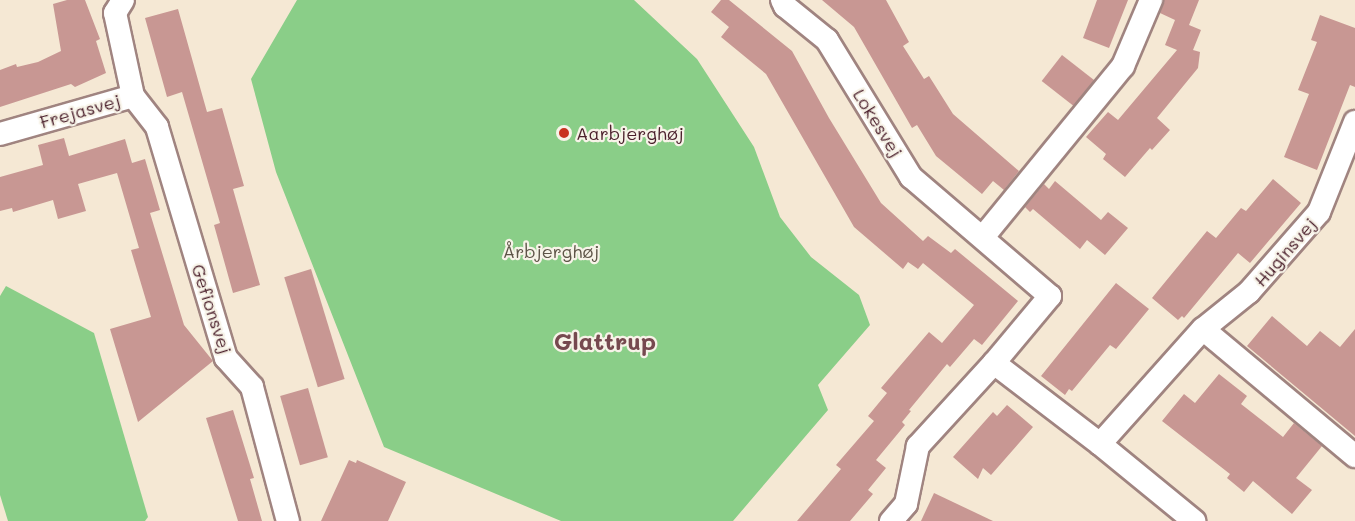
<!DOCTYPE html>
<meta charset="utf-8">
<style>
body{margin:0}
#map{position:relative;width:1355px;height:521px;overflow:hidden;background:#f5e8d4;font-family:Mali,sans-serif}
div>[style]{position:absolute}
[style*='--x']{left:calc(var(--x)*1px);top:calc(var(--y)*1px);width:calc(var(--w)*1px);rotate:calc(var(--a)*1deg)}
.green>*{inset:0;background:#8ace88}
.building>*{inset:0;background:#c89793;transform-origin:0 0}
.roads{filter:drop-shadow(2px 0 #a08480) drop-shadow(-2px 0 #a08480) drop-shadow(0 2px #a08480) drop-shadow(0 -2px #a08480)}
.minor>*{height:22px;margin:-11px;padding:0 11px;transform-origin:11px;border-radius:11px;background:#fff}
.dots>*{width:16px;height:16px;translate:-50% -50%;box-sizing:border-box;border:3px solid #f7f3e8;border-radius:50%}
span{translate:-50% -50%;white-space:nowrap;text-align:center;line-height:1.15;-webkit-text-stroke:4.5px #f7f3e8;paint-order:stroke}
.street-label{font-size:18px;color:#4a1f2b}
.poi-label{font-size:18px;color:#4a1f2b}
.left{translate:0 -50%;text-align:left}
.park-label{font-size:18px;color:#5d5447}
.district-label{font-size:24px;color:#76494f;font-weight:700}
</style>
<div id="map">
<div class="green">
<i style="clip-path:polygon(297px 0,634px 0,697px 59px,754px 147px,780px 217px,811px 257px,859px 295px,870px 325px,818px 385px,828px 410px,733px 521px,561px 521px,384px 447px,276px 172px,251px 79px)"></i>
<i style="clip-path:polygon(6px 286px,94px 333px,148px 517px,145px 521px,8px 521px,0 495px,0 296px)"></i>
</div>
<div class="building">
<i style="clip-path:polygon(67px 0,85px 0,100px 39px,96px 41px,106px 73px,75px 87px,71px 84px,0 107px,0 70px,16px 64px,17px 67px,38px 62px,61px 51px,53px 4px)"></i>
<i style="clip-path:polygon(721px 0,729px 0,792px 51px,829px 118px,881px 203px,923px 241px,928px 236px,951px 253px,955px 249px,1018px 301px,982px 345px,974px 339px,950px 367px,947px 364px,909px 410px,911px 411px,902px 422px,905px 425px,876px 460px,886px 468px,868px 490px,873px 494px,850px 521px,797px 521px,841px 469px,836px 465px,874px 421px,868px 416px,887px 393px,881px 388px,929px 332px,942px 343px,974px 305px,923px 263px,918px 269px,908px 262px,903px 269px,854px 227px,766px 74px,721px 37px,729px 27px,711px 12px)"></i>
<i style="clip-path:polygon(822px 0,886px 0,909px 42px,903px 46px,924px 79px,929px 76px,953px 114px,1019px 171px,1004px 190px,993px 181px,982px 194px,936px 156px,917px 125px,912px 128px,854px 27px)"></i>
<i style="clip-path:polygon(1097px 0,1128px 0,1109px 48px,1083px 38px)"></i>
<i style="clip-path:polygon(1164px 0,1199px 0,1189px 25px,1201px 30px,1193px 50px,1200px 52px,1198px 68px,1157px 118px,1170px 130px,1152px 150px,1150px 148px,1125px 177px,1103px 159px,1106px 154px,1086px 137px,1108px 112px,1118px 120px,1177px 50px,1165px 45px,1175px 20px,1160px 13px)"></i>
<i style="clip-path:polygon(178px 9px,207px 112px,222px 108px,244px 186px,233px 189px,260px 285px,233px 293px,214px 225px,220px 223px,182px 92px,167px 97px,145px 18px)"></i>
<i style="clip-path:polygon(1320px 15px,1355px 28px,1355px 87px,1350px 85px,1317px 170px,1284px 157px,1309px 94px,1298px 90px,1317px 42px,1311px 40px)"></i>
<i style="left:1062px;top:55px;width:41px;height:33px;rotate:38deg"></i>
<i style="clip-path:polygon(64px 138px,69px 156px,125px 139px,132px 163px,145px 159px,160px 210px,150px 213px,184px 325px,213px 361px,138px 422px,110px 329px,151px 317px,131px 250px,139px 248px,117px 173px,78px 184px,86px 211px,58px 219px,53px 200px,13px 212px,12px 208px,0 211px,0 177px,43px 165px,38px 145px)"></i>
<i style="clip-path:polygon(1273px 179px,1301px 203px,1250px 263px,1238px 253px,1184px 318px,1182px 316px,1178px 320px,1152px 298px,1207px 231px,1216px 238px,1241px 208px,1246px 211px)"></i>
<i style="clip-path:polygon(1055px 181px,1101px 220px,1108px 212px,1128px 228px,1105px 255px,1087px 240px,1080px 249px,1033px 209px,1030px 212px,1025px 207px,1044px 184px,1049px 189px)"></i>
<i style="left:311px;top:269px;width:115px;height:28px;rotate:73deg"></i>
<i style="clip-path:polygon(1116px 283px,1149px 309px,1116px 349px,1110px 345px,1072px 391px,1069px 389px,1065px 395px,1041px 376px)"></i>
<i style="clip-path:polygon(1272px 316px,1307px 346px,1320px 331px,1340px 347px,1355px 329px,1355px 436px,1247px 346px)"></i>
<i style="clip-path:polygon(1219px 374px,1247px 396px,1241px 404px,1283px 437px,1294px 423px,1322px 446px,1296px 478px,1312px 490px,1292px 514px,1253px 481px,1244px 492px,1227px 478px,1230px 474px,1162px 421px,1184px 394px,1195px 403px)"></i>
<i style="left:308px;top:388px;width:72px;height:29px;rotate:74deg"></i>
<i style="clip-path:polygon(1007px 405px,1033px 427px,991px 475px,983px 468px,978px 479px,953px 457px,993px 412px,997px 416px)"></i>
<i style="clip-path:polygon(233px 410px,254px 478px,250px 479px,262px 521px,238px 521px,206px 418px)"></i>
<i style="clip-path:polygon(349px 460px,356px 463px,357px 460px,406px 482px,388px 521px,321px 521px)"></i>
<i style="clip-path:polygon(934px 493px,993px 521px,921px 521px)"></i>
</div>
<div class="roads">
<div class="minor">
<i style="--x:782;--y:0;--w:7;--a:63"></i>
<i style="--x:785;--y:6;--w:54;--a:39"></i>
<i style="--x:827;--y:40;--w:161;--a:58.5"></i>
<i style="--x:911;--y:177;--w:183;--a:40.6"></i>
<i style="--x:1050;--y:296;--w:87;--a:129.9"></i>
<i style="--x:994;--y:363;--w:113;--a:132.5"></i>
<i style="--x:918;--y:446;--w:59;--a:101.7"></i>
<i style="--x:906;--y:504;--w:23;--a:131"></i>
<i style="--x:133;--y:96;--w:39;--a:52"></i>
<i style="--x:157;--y:127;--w:241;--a:73.4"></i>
<i style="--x:226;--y:358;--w:39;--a:48"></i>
<i style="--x:252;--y:387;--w:139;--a:75"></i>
<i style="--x:0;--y:134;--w:138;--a:-15.9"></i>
<i style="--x:133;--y:96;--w:85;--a:-102.2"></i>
<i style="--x:115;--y:13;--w:15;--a:-58"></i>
<i style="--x:983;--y:237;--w:221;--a:-50.7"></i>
<i style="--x:1123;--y:66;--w:72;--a:-67"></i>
<i style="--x:1203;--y:329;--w:198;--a:39.9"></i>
<i style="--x:994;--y:363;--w:133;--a:37.4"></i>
<i style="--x:1100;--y:444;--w:122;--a:39.3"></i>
<i style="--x:1100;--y:444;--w:154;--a:-48.2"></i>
<i style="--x:1203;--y:329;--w:59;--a:-38.8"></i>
<i style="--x:1249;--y:292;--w:106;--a:-48.8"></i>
<i style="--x:1319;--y:212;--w:97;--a:-68.2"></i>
</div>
</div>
<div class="dots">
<i style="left:564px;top:133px;background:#c8321e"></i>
</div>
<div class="street-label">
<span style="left:80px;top:111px;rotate:-16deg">Frejasvej</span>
<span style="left:878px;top:123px;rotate:58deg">Lokesvej</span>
<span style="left:1285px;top:252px;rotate:-49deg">Huginsvej</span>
<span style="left:212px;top:309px;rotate:72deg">Gefionsvej</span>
</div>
<div class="poi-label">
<span class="left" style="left:576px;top:133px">Aarbjerghøj</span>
</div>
<div class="park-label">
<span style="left:551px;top:251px">Årbjerghøj</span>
</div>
<div class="district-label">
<span style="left:605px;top:341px">Glattrup</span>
</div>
</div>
